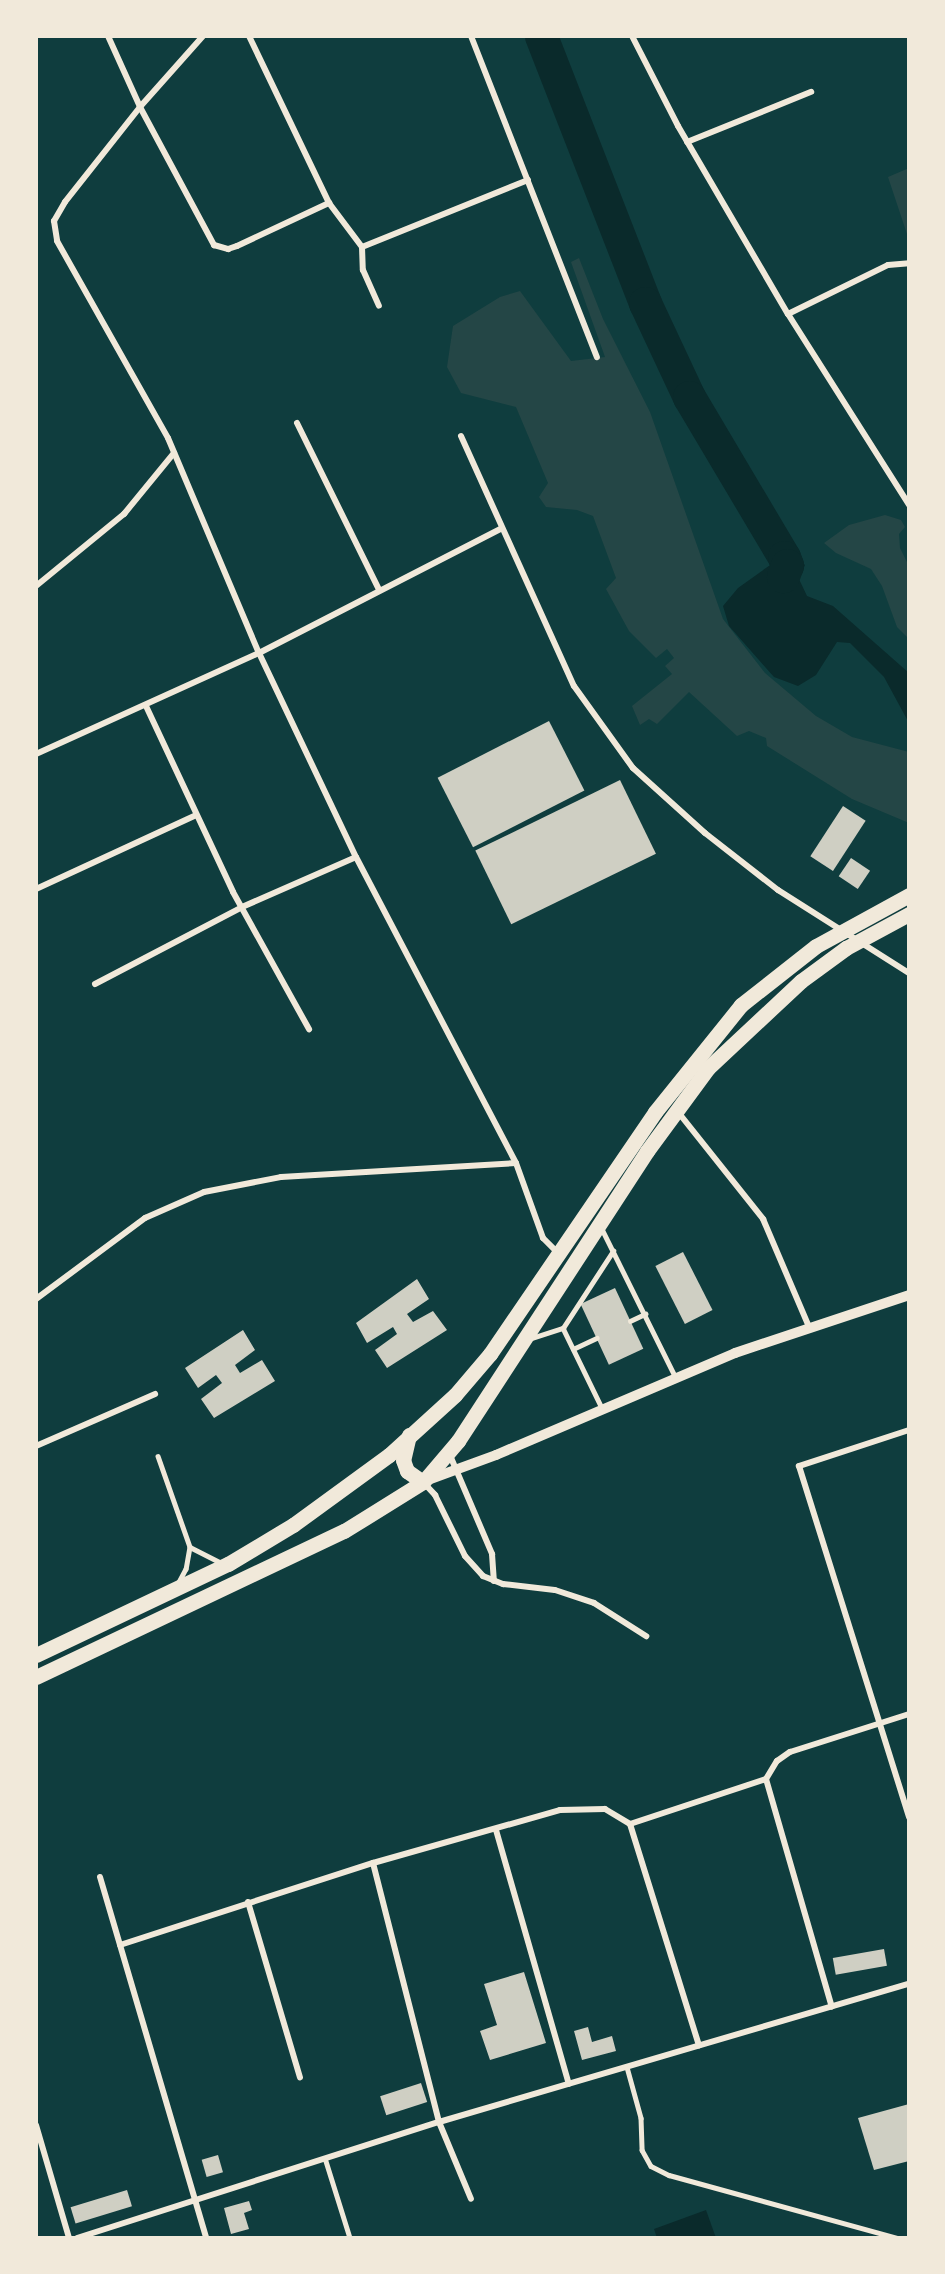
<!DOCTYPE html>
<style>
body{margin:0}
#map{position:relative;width:945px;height:2274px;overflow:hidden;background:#0f3d3e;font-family:Cabin,sans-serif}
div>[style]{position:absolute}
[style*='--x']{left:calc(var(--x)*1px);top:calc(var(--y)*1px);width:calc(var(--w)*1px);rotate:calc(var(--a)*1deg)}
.green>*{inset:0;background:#244646}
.water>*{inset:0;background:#0a2a2b}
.river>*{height:33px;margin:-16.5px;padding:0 16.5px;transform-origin:16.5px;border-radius:16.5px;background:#0a2a2b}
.building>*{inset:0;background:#cfcfc3;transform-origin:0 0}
.service>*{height:4.5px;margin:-2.25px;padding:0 2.25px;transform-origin:2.25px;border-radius:2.25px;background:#f1e9da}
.minor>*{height:6px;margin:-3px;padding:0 3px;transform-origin:3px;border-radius:3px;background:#f1e9da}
.tertiary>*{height:10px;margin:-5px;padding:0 5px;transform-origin:5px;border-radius:5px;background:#f1e9da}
.trunk>*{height:15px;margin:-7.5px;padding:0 7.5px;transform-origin:7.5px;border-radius:7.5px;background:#f1e9da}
span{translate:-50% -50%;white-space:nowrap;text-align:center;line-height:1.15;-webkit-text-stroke:4.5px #f1e9da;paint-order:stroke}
.frame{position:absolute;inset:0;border:38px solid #f1e9da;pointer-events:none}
</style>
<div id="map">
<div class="green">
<i style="clip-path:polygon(909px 168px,909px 240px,888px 177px)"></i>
<i style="clip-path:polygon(579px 258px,603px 319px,650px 412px,723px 619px,765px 673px,816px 716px,852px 737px,909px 752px,909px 823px,852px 799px,767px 746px,766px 738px,749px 731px,737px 736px,689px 692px,657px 724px,649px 719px,640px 725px,632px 706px,672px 674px,665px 666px,674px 658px,667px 649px,656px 658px,629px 631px,606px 589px,616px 578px,593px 516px,577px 510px,546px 507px,539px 497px,548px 483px,516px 407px,461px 393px,447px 367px,453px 326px,500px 297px,520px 291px,571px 361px,605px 357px,571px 262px)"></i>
<i style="clip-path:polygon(885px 515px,901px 520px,905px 527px,899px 534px,900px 548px,909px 566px,909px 639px,897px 627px,882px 586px,871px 569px,836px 553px,824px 543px,849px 525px)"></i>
</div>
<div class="water">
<i style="clip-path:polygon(771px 536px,805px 565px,798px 577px,807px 596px,833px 606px,909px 673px,909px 723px,884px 677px,850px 643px,837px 642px,816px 675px,798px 686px,774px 677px,729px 626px,723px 606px,738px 588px,773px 563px)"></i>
<i style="clip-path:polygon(706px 2210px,716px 2238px,657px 2238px,654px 2229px)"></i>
</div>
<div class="river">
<i style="--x:541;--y:36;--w:287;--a:68.7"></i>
<i style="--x:645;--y:303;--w:104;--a:64.9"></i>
<i style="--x:689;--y:397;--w:186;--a:59.3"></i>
<i style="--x:784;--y:557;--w:9;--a:69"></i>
<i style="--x:787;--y:565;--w:12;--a:110"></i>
</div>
<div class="building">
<i style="left:549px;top:721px;width:78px;height:125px;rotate:63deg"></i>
<i style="left:620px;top:780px;width:82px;height:161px;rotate:64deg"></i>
<i style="left:843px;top:806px;width:27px;height:60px;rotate:33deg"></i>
<i style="left:851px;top:858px;width:23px;height:22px;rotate:34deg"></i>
<i style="left:683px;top:1252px;width:65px;height:31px;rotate:63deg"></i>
<i style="clip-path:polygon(417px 1279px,429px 1299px,407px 1314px,413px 1322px,433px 1311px,447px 1330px,387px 1368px,375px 1350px,397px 1334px,393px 1327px,367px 1343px,356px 1323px)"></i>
<i style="left:615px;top:1288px;width:67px;height:38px;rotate:65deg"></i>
<i style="clip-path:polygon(243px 1330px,255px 1350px,235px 1365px,240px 1373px,262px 1360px,275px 1381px,214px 1418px,201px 1399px,222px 1383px,216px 1375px,198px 1388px,185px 1368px)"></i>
<i style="left:884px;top:1949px;width:17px;height:52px;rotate:80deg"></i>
<i style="clip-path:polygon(524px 1972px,546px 2043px,490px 2060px,480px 2031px,497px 2025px,484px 1984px)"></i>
<i style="clip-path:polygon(588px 2027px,592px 2042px,612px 2036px,616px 2051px,582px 2060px,574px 2031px)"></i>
<i style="left:421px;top:2083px;width:20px;height:43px;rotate:72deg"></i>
<i style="clip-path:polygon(909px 2104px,909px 2161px,874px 2170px,858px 2118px)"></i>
<i style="left:218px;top:2155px;width:18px;height:17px;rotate:74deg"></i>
<i style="left:127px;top:2190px;width:17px;height:59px;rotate:73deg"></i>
<i style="clip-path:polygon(249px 2201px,252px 2210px,244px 2213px,249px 2229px,231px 2234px,224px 2208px)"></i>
</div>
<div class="service">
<i style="--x:601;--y:1227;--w:169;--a:63.6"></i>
<i style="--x:630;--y:1321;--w:17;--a:-25"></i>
<i style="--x:563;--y:1328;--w:89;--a:64"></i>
<i style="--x:529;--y:1339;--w:36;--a:-18"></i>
<i style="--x:563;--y:1328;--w:92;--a:-57"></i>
<i style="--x:573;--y:1349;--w:26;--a:-25"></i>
<i style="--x:158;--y:1456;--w:96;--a:70.6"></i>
<i style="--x:190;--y:1547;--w:22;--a:100"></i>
<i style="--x:186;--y:1569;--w:15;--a:118"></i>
<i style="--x:190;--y:1547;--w:36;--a:27"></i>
<i style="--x:627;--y:2067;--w:53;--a:74.6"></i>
<i style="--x:641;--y:2118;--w:32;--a:88"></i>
<i style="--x:642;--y:2150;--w:18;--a:61"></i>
<i style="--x:651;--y:2166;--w:20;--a:27"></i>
<i style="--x:669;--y:2175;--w:238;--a:15.4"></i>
<i style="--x:325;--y:2158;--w:84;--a:72.6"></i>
</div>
<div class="minor">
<i style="--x:108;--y:36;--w:78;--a:65.7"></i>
<i style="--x:140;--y:107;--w:157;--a:61.8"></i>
<i style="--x:214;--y:245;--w:15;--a:16"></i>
<i style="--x:228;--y:249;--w:9;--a:-18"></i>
<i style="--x:237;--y:246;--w:102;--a:-25.1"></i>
<i style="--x:203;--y:36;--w:95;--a:131.6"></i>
<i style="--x:140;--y:107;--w:121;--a:128.3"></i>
<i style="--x:65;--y:202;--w:22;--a:120"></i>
<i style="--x:54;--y:221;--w:20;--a:81"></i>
<i style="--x:57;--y:241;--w:226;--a:60.6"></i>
<i style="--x:168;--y:438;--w:233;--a:67.1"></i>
<i style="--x:259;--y:653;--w:226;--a:64.6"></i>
<i style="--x:356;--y:857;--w:345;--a:62.4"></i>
<i style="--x:516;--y:1163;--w:80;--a:70.2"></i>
<i style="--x:543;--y:1238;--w:21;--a:45"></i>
<i style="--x:249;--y:36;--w:185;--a:64.4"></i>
<i style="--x:329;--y:203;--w:55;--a:53.1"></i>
<i style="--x:362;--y:247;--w:23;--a:88"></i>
<i style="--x:363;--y:270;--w:39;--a:66"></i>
<i style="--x:471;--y:36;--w:345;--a:68.6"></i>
<i style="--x:632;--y:36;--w:101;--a:62.9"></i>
<i style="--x:678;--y:126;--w:218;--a:59.7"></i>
<i style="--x:788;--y:314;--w:226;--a:57.6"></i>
<i style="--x:687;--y:142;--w:134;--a:-22"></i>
<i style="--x:362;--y:247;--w:179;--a:-22"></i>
<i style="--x:788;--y:314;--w:111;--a:-26.1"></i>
<i style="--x:888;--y:265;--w:21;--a:-5"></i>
<i style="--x:297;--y:423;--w:186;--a:63.8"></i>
<i style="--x:461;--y:436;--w:274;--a:65.7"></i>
<i style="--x:574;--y:686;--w:101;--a:54.3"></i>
<i style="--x:633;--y:768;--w:97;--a:42.1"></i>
<i style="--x:705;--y:833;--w:93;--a:38"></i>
<i style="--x:778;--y:890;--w:155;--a:32.4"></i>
<i style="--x:36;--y:586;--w:114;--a:-39.3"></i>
<i style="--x:124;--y:514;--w:79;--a:-50.7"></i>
<i style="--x:146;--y:706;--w:205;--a:64.9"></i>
<i style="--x:233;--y:892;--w:157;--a:61"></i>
<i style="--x:36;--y:754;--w:245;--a:-24.4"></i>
<i style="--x:259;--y:653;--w:273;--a:-27.2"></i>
<i style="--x:36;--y:889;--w:176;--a:-24.8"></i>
<i style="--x:95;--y:984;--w:166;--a:-27.6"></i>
<i style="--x:242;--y:907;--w:124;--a:-23.7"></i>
<i style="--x:678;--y:1112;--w:137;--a:51.5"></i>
<i style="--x:763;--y:1219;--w:117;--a:66.9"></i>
<i style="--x:36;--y:1299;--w:136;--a:-36.6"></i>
<i style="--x:145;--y:1218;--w:64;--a:-23.8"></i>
<i style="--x:204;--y:1192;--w:78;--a:-11"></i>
<i style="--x:281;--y:1177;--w:235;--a:-3.4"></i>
<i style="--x:909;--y:1430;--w:116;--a:161.9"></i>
<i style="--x:799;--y:1466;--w:368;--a:72.6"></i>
<i style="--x:36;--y:1446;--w:130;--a:-23.6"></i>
<i style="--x:449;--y:1453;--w:110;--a:66.9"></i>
<i style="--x:492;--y:1554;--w:27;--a:86"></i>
<i style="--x:423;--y:1482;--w:18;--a:47"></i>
<i style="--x:435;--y:1495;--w:68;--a:63.8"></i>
<i style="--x:465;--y:1556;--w:27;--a:48"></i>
<i style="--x:483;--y:1576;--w:22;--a:22"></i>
<i style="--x:503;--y:1584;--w:52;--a:6.6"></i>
<i style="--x:555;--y:1590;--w:41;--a:18.4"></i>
<i style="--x:594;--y:1603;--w:62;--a:32.4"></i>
<i style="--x:766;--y:1779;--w:237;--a:73.9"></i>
<i style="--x:630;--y:1824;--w:232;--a:72.7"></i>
<i style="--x:496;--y:1830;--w:264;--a:74"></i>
<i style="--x:373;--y:1863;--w:267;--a:75.7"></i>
<i style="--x:439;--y:2122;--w:83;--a:67.4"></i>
<i style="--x:100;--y:1877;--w:376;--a:73.6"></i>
<i style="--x:248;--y:1902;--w:183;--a:73.5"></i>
<i style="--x:120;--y:1945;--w:266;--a:-18"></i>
<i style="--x:373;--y:1863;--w:194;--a:-15.8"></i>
<i style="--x:560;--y:1810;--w:45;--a:-1.3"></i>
<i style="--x:605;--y:1809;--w:29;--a:31"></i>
<i style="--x:630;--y:1824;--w:143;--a:-18.3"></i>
<i style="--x:766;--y:1779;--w:21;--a:-59"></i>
<i style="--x:777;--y:1761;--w:16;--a:-35"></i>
<i style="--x:790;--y:1752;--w:125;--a:-17.7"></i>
<i style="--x:36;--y:2125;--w:118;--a:73.7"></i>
<i style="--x:77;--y:2238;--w:380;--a:-17.8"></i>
<i style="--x:439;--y:2122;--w:490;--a:-16.4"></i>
</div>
<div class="tertiary">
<i style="--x:425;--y:1481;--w:76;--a:-20.1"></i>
<i style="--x:496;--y:1455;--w:260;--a:-23.1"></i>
<i style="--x:735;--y:1353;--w:183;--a:-18.4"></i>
</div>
<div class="trunk">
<i style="--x:409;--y:1435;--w:26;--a:103"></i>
<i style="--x:403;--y:1460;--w:12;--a:70"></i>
<i style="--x:407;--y:1471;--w:19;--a:35"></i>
<i style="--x:36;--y:1655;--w:212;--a:-25.4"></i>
<i style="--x:228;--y:1564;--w:76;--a:-31"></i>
<i style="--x:293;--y:1525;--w:119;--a:-36.1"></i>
<i style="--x:389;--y:1455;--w:89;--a:-42.3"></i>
<i style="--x:455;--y:1395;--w:54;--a:-49.5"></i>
<i style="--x:490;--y:1354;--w:293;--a:-55.7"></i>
<i style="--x:655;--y:1112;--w:137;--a:-51.2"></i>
<i style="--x:741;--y:1005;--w:95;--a:-38.2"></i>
<i style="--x:816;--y:946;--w:106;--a:-28.7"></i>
<i style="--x:36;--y:1677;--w:341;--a:-25.4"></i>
<i style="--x:344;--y:1531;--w:93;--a:-31.8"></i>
<i style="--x:423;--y:1482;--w:54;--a:-49.5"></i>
<i style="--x:458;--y:1441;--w:346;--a:-56.9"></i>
<i style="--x:647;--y:1151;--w:103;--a:-53.7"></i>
<i style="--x:708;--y:1068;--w:127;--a:-43.1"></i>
<i style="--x:801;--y:981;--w:56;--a:-36.3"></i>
<i style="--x:846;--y:948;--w:72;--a:-28.4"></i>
</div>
<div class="frame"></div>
</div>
